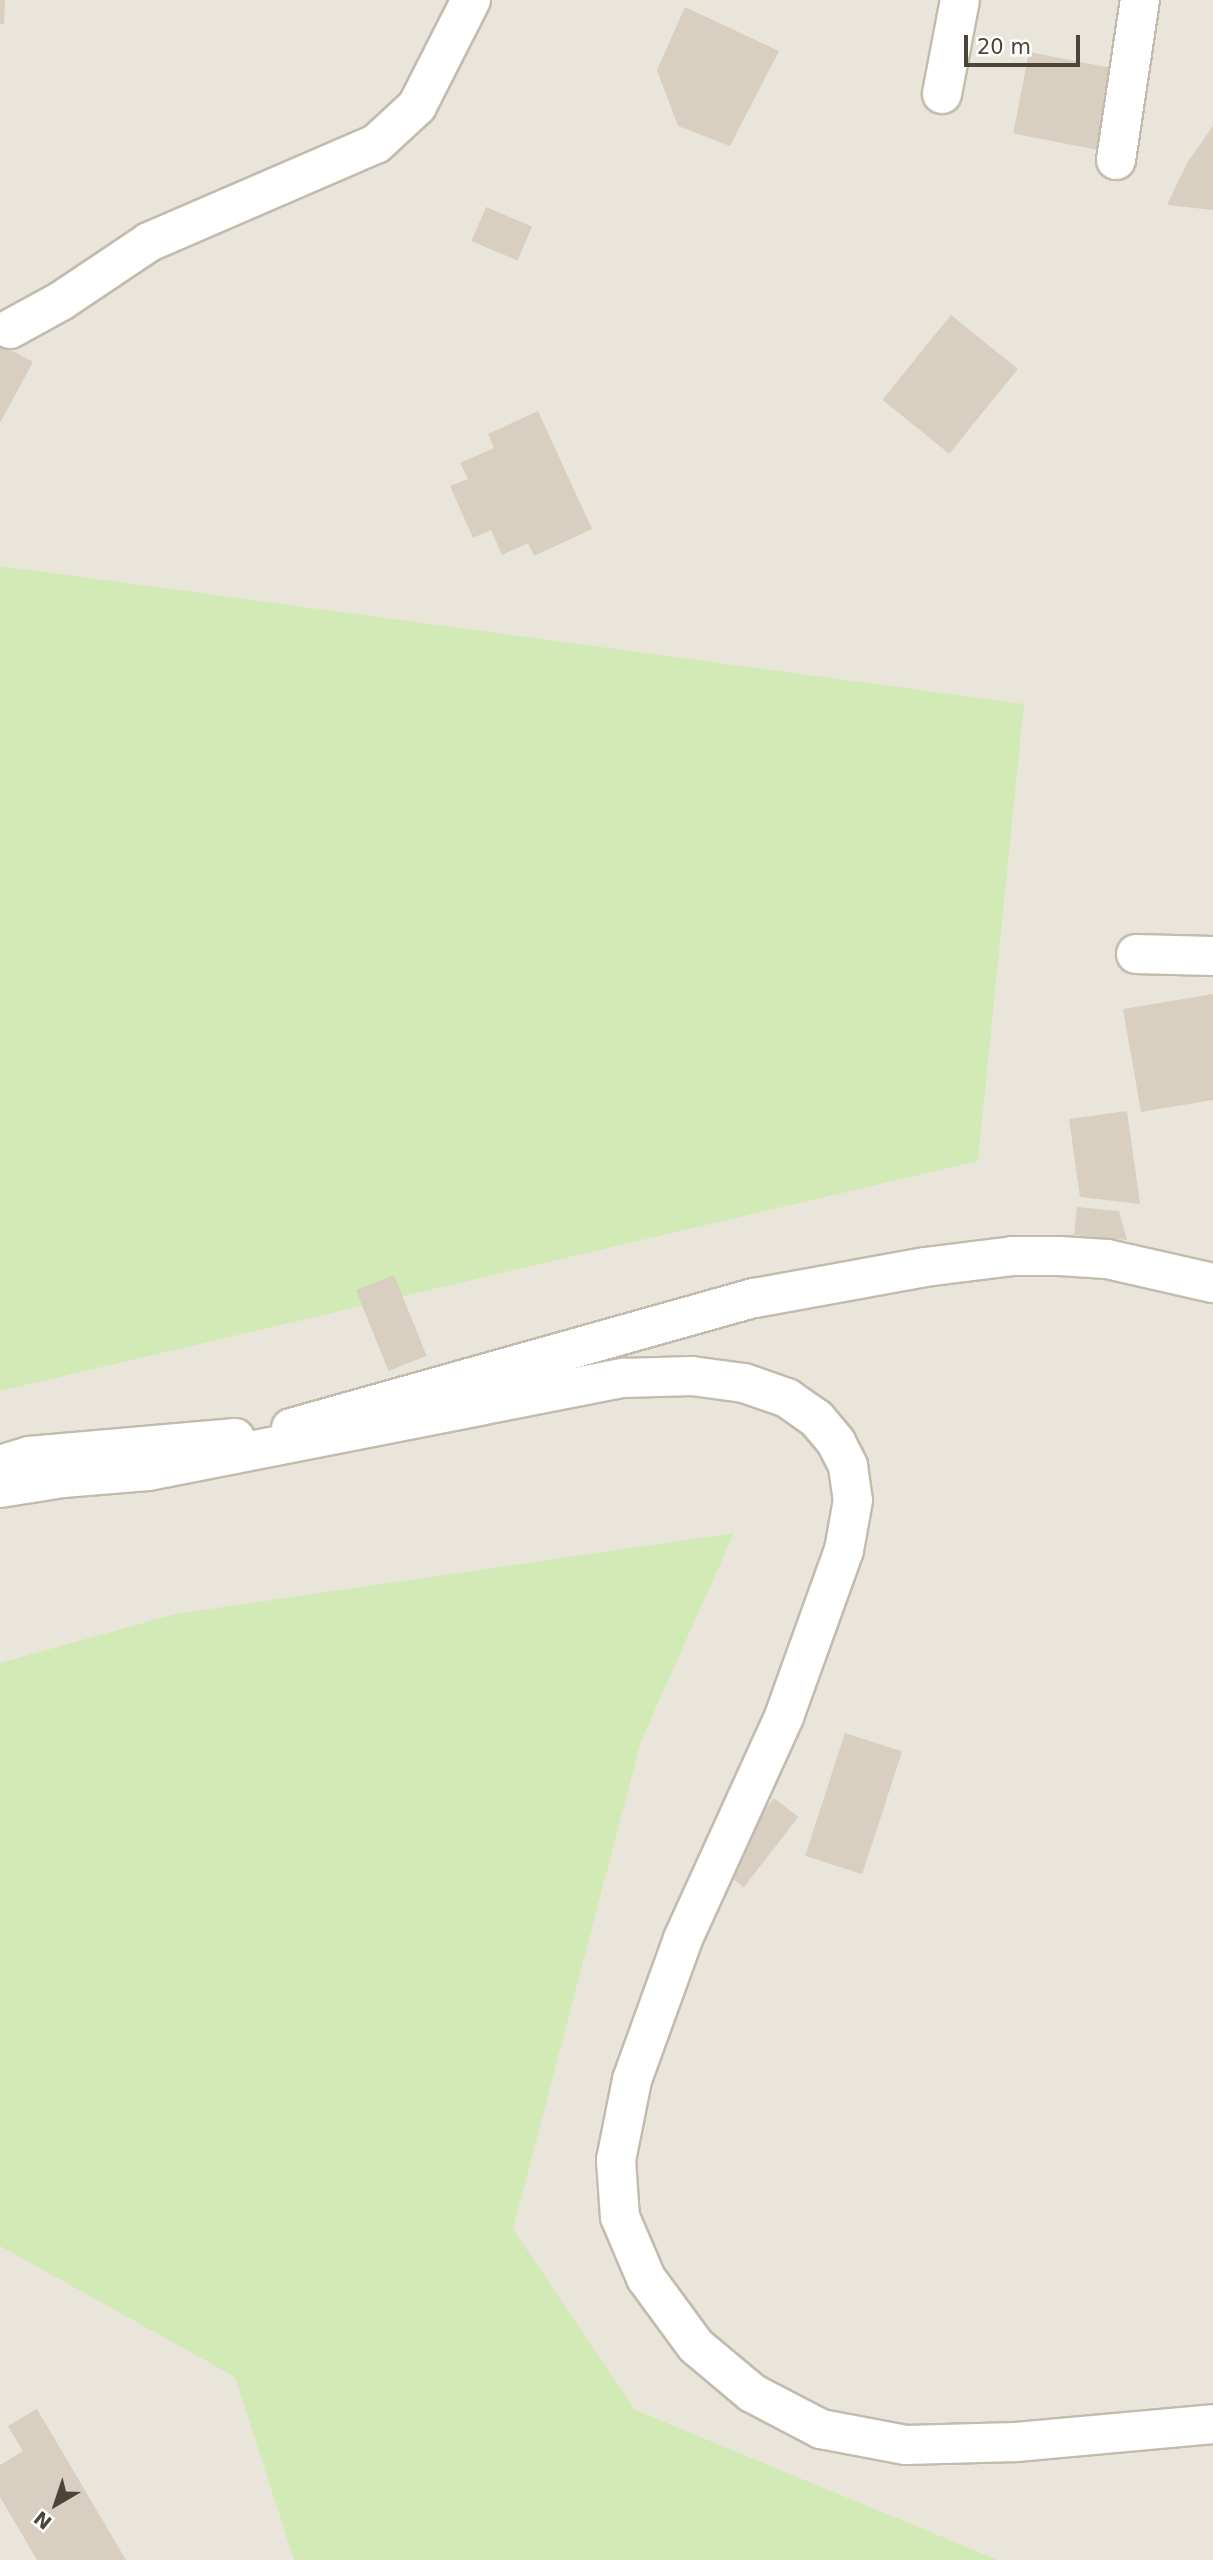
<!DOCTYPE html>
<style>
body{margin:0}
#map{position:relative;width:1213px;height:2560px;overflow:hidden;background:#f6f3ec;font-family:"DejaVu Sans",sans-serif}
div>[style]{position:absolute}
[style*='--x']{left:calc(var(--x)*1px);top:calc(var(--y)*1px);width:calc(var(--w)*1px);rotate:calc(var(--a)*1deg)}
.residential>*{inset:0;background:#eae5da;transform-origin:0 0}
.green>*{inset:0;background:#d2eab5}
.building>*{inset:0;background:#d8cfc1;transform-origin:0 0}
.roads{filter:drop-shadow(2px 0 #c2bbae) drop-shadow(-2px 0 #c2bbae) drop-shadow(0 2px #c2bbae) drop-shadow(0 -2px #c2bbae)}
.minor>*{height:38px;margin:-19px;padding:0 19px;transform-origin:19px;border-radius:19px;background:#fff}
.tertiary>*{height:38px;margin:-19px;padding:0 19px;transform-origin:19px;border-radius:19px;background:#fff}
span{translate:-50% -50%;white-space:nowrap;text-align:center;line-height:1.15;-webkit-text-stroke:5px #fff;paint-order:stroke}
.north{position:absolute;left:21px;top:2469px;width:70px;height:70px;-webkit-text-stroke:5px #fff;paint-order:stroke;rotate:219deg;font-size:19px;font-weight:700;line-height:28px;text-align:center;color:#4b4439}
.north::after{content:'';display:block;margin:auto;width:24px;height:32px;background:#4b4439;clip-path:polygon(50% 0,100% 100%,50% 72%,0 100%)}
.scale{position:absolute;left:964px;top:35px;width:116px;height:32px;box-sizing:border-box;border:4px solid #4b4439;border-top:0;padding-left:9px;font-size:21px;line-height:24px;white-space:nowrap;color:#4b4439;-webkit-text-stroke:5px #fff;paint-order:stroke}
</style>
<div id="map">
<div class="residential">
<i style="left:0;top:0;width:1213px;height:2560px"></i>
</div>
<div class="green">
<i style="clip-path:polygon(0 566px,1024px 704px,978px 1161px,0 1391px)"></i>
<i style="clip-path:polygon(734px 1533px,641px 1741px,513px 2229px,635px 2410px,998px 2560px,294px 2560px,235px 2377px,0 2246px,0 1663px,175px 1614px)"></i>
</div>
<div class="building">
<i style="clip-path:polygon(0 0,5px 0,4px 24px,0 24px)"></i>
<i style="clip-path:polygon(685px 7px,779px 51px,730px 146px,678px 126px,657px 70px)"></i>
<i style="left:1029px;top:52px;width:102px;height:83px;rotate:11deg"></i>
<i style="clip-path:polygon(1213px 126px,1213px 210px,1167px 205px,1187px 163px)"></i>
<i style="left:486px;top:207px;width:50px;height:37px;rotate:23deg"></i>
<i style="left:951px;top:315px;width:86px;height:109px;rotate:39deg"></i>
<i style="clip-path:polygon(0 344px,33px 362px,0 423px)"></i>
<i style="clip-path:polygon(538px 411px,592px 529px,534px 556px,528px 543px,502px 555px,491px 530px,473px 538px,450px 486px,468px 479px,460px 463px,494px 448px,488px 434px)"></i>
<i style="clip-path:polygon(1213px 994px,1213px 1100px,1141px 1112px,1123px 1009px)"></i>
<i style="clip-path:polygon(1127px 1111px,1140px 1204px,1080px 1197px,1069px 1119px)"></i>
<i style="clip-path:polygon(1077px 1207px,1119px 1211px,1127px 1240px,1074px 1235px)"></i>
<i style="left:394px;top:1275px;width:87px;height:41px;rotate:68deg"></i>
<i style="left:845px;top:1733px;width:60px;height:129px;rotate:18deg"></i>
<i style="left:774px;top:1798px;width:31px;height:89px;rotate:38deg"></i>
<i style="clip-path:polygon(37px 2409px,126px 2560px,37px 2560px,0 2497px,0 2465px,23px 2451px,8px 2426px)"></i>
</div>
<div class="roads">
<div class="minor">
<i style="--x:942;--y:94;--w:96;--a:-79.2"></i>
<i style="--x:1116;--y:160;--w:162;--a:-81.5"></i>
<i style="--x:10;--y:329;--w:58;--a:-28.8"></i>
<i style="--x:61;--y:301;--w:106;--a:-33.8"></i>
<i style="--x:149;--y:242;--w:247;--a:-23.4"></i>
<i style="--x:376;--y:144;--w:56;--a:-42.8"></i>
<i style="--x:417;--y:106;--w:119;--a:-63"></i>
<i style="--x:1136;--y:954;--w:77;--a:1.5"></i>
<i style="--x:291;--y:1428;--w:482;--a:-15.7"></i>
<i style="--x:755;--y:1298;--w:173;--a:-10.3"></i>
<i style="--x:925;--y:1267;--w:89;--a:-7.1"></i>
<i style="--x:1013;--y:1256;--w:46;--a:0"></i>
<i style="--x:1059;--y:1256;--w:48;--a:3.6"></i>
<i style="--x:1107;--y:1259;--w:109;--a:12.8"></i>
<i style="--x:0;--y:1465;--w:30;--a:-17"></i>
<i style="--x:29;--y:1456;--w:207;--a:-5"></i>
</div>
<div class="tertiary">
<i style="--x:0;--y:1488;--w:64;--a:-9"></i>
<i style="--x:63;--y:1478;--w:85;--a:-4.7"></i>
<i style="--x:148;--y:1471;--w:485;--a:-11.1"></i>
<i style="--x:624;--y:1378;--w:68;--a:-1.7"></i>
<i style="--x:692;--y:1376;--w:52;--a:7.7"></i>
<i style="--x:744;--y:1383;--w:46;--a:19.2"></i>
<i style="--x:787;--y:1398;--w:35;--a:35"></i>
<i style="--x:816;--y:1418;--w:31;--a:50"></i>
<i style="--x:836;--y:1442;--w:27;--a:63"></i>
<i style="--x:848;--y:1466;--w:34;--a:82"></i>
<i style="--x:853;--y:1500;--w:51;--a:100.2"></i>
<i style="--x:844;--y:1550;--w:177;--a:109.8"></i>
<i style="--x:784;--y:1717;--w:244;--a:114.5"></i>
<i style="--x:683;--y:1939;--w:150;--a:109.9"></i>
<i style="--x:632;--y:2080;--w:82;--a:101.3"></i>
<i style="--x:616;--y:2160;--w:57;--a:86"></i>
<i style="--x:620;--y:2217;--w:66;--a:66.9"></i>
<i style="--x:646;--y:2278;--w:84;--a:53.7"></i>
<i style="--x:696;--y:2346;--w:73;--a:40"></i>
<i style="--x:752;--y:2393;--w:78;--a:27.6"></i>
<i style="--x:821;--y:2429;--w:86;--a:10.7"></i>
<i style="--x:906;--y:2445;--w:110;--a:-1.6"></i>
<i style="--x:1016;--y:2442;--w:198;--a:-5.2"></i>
</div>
</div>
<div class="north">N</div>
<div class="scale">20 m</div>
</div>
